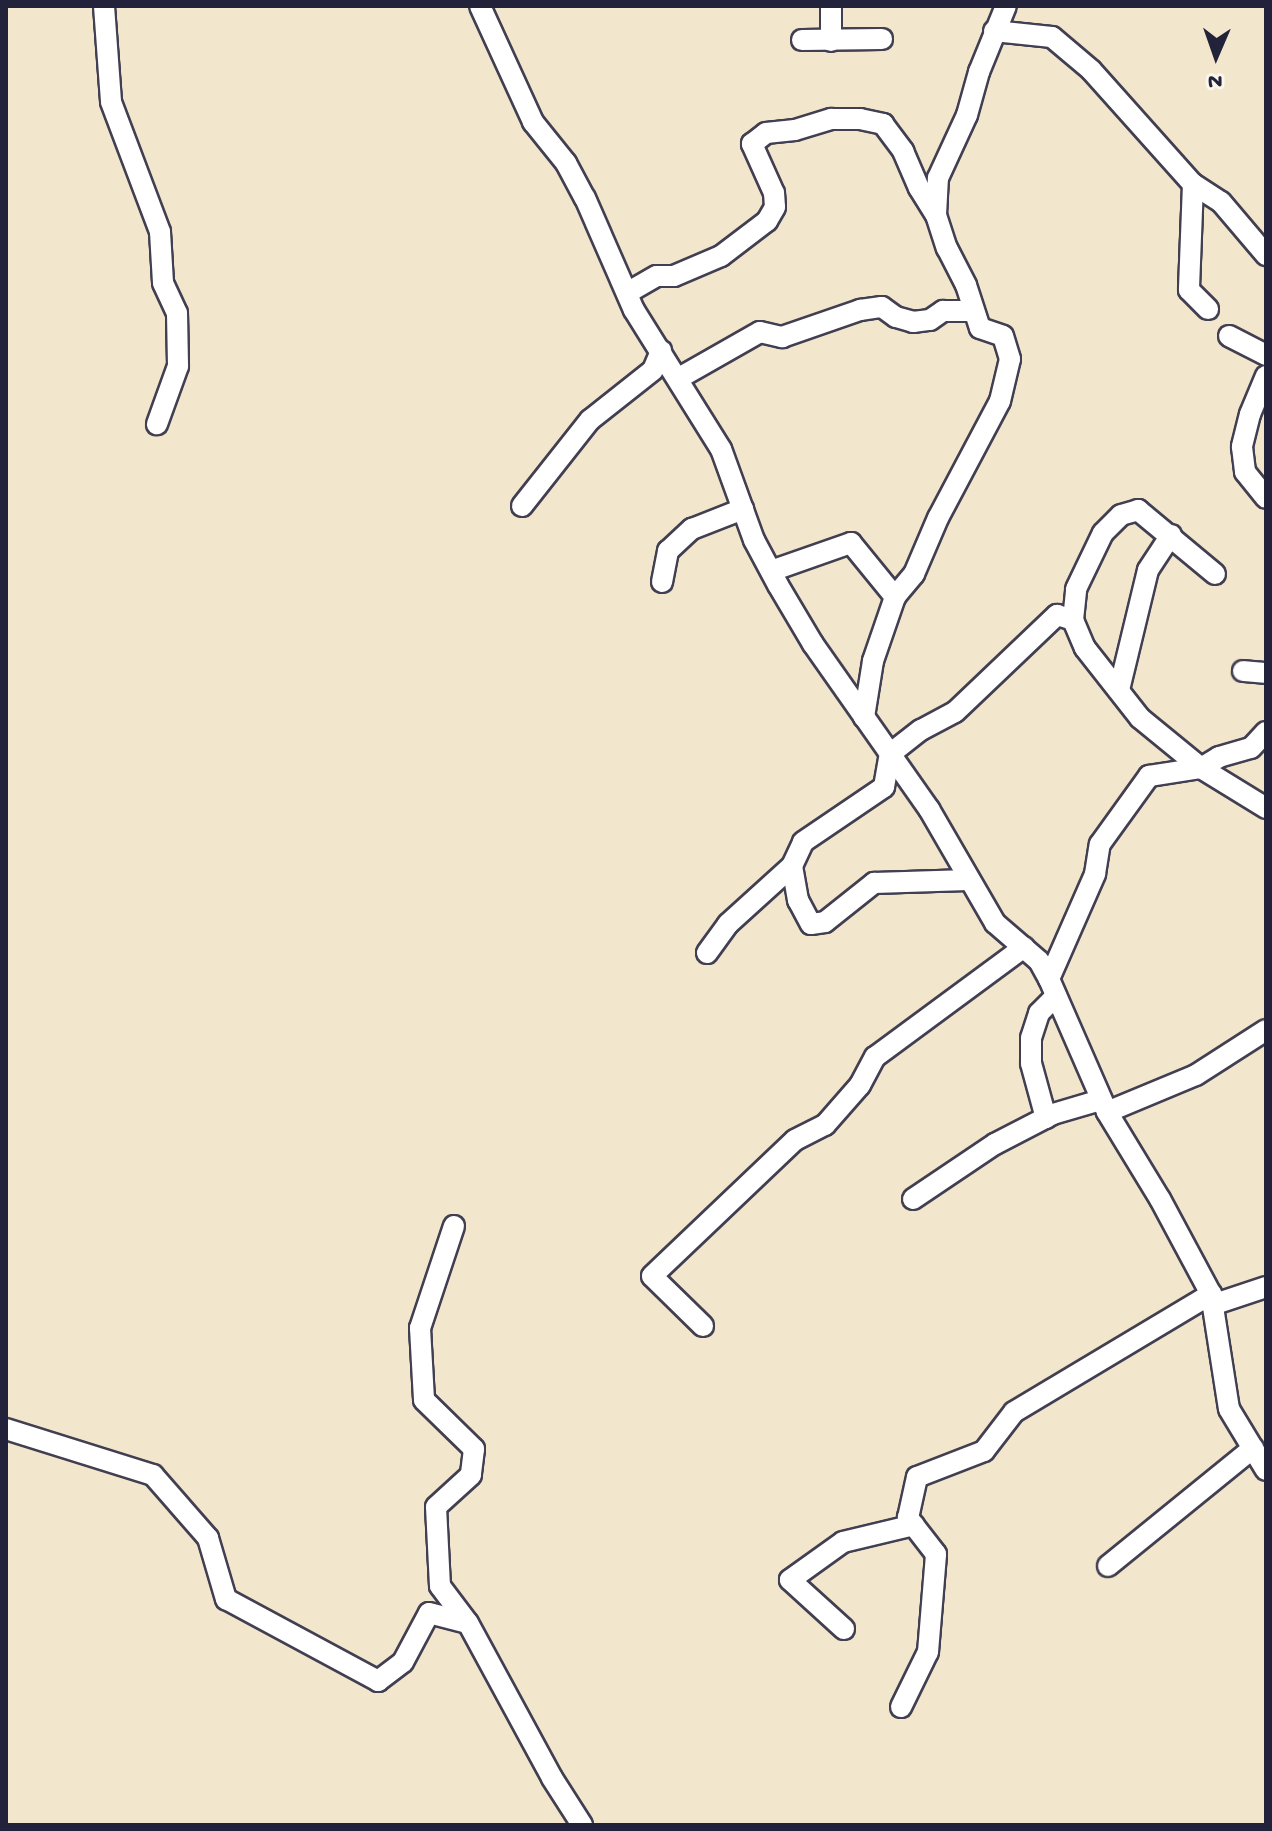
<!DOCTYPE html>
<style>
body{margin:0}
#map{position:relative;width:1272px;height:1831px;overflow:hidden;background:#f2e6cc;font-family:"Gochi Hand",sans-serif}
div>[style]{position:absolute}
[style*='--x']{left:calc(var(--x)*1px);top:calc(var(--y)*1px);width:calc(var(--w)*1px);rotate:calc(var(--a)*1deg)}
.roads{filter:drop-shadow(2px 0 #413f51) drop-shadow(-2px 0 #413f51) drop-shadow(0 2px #413f51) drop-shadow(0 -2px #413f51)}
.street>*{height:20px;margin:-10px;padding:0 10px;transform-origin:10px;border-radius:10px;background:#fff}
span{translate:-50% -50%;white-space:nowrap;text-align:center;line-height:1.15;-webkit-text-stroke:6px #fbf7ec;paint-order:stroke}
.frame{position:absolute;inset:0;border:8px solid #22223b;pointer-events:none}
.north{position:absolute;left:1176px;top:16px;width:80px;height:80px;-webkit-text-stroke:6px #fbf7ec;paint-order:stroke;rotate:182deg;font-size:22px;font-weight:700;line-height:32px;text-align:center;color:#22223b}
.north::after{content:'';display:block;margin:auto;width:28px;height:36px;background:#22223b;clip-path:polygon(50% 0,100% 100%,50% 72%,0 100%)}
</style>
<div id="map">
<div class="roads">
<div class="street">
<i style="--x:104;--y:6;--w:96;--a:85.8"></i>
<i style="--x:111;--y:102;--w:139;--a:69.3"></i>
<i style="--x:160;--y:232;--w:51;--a:86.6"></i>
<i style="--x:163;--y:283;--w:33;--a:65"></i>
<i style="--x:177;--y:313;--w:53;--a:88.9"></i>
<i style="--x:178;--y:366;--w:62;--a:109.9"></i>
<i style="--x:480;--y:6;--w:128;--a:65.4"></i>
<i style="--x:533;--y:122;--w:53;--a:51.2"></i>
<i style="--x:566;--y:163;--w:40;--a:62"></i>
<i style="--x:585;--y:198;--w:122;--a:66.4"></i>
<i style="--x:634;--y:310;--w:164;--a:58"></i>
<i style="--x:721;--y:449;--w:97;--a:70.1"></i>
<i style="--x:754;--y:540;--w:51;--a:61.9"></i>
<i style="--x:778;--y:585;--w:69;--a:59.3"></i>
<i style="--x:813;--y:644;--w:202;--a:54.9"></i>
<i style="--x:929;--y:809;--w:132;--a:59.9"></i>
<i style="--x:995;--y:923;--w:58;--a:40.8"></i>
<i style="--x:1039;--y:961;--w:21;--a:61"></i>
<i style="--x:1049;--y:979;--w:145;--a:66.4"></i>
<i style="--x:1107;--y:1112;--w:102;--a:58.7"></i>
<i style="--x:1160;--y:1199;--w:108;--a:61.8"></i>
<i style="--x:1211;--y:1294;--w:116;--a:81.1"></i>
<i style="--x:1229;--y:1409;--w:71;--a:58.8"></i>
<i style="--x:831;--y:6;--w:35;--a:90"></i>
<i style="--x:994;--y:31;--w:58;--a:5.9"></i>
<i style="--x:1052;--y:37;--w:51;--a:40.2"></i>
<i style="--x:1091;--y:70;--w:153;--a:48.2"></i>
<i style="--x:1193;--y:184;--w:33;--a:33"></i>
<i style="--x:1221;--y:202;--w:70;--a:49.7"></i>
<i style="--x:802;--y:40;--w:80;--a:-0.7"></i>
<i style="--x:1193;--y:184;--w:106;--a:92.2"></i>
<i style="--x:1189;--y:290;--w:27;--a:45"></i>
<i style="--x:936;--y:215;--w:37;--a:-87"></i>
<i style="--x:938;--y:178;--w:69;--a:-65.3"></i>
<i style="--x:967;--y:115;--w:45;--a:-74.4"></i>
<i style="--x:979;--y:72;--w:71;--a:-67.8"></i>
<i style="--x:627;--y:293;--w:34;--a:-30"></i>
<i style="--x:657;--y:276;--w:17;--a:0"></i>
<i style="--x:674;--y:276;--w:51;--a:-23.1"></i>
<i style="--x:721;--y:256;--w:58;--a:-37.3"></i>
<i style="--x:767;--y:221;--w:16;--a:-60"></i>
<i style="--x:775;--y:207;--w:14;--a:-94"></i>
<i style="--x:774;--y:193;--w:54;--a:-114.2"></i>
<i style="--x:752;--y:144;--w:18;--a:-38"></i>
<i style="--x:766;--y:133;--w:29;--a:-6"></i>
<i style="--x:795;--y:130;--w:38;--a:-17"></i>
<i style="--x:831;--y:119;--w:29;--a:0"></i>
<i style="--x:860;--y:119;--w:24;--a:12"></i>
<i style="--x:883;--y:124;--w:34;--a:53"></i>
<i style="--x:903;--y:151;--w:40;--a:66.6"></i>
<i style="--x:919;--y:188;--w:32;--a:58"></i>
<i style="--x:936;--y:215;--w:35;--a:72"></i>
<i style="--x:947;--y:248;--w:42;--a:62.8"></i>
<i style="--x:966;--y:285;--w:45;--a:72"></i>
<i style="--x:980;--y:328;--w:24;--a:19"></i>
<i style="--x:1003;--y:336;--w:24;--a:73"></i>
<i style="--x:1010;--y:359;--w:43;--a:103.4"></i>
<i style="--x:1000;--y:401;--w:132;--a:117.9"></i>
<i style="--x:938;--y:518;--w:61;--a:113.2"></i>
<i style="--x:914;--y:574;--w:30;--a:130"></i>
<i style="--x:895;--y:597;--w:68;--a:109"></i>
<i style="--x:873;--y:661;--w:57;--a:99.1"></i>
<i style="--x:1229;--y:336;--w:42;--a:27.2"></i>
<i style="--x:1266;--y:376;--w:41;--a:112.8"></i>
<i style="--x:1250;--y:414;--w:34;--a:104"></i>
<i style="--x:1242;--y:447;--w:25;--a:83"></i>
<i style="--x:1245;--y:472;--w:33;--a:51"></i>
<i style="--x:679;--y:378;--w:93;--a:-29.6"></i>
<i style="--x:760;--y:332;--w:23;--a:13"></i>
<i style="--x:782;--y:337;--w:83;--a:-19.1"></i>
<i style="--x:860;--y:310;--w:22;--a:-8"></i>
<i style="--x:882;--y:307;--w:17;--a:36"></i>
<i style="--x:896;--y:317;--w:18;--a:16"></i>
<i style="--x:913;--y:322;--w:17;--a:-7"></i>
<i style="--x:930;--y:320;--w:16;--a:-35"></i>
<i style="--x:943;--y:311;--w:29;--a:0"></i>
<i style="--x:522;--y:506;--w:110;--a:-51.7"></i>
<i style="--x:590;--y:420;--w:80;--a:-38.4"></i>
<i style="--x:653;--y:370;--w:21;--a:-67"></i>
<i style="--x:771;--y:571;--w:85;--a:-19.3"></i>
<i style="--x:851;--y:543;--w:70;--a:50.8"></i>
<i style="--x:662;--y:582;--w:32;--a:-79"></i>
<i style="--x:668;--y:551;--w:33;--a:-43"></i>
<i style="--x:692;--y:529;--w:55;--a:-21.4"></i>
<i style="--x:1073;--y:620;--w:31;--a:-84"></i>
<i style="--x:1076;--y:589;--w:62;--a:-64.3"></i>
<i style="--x:1103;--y:533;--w:25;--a:-45"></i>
<i style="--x:1121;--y:515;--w:18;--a:-16"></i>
<i style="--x:1138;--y:510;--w:100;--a:39.7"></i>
<i style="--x:1243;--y:671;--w:23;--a:5"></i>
<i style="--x:1119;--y:690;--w:123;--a:-76.4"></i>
<i style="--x:1148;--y:570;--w:42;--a:-56.7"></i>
<i style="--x:792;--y:866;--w:35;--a:80"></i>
<i style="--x:798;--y:900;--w:27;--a:62"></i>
<i style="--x:811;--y:924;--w:14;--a:-8"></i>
<i style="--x:825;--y:922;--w:63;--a:-38.5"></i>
<i style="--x:874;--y:883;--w:94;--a:-1.8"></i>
<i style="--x:707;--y:953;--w:36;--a:-54"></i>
<i style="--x:728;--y:924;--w:86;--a:-42.2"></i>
<i style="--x:792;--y:866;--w:26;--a:-65"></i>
<i style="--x:803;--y:842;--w:98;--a:-34.2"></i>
<i style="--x:884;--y:787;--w:34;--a:-80"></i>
<i style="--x:890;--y:754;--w:39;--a:-38"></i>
<i style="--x:921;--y:730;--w:38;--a:-28"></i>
<i style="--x:955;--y:712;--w:141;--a:-43.6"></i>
<i style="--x:1057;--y:615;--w:17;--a:17"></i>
<i style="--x:1073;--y:620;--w:30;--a:67"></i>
<i style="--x:1085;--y:648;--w:89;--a:51.8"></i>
<i style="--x:1140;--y:718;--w:79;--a:39.3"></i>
<i style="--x:1201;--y:768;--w:76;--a:31.6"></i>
<i style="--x:1049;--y:979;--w:115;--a:-66.3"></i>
<i style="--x:1095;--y:874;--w:30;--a:-81"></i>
<i style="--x:1100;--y:844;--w:84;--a:-54.2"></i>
<i style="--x:1149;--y:776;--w:53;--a:-8.7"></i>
<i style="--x:1201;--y:768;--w:21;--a:-31"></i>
<i style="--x:1219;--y:757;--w:33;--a:-16"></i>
<i style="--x:1251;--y:748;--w:22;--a:-47"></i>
<i style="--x:1107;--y:1112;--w:96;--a:-22.6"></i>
<i style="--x:1196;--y:1075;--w:83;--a:-32.7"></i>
<i style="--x:1046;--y:1118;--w:57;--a:-105.3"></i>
<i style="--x:1031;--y:1063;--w:25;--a:-90"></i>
<i style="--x:1031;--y:1038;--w:26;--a:-72"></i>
<i style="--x:1039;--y:1013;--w:24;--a:-45"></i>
<i style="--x:913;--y:1199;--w:99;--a:-33.9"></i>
<i style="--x:995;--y:1144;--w:65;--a:-27.3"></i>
<i style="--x:1053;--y:1114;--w:50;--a:-16.3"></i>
<i style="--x:454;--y:1226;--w:108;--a:108.4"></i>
<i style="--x:420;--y:1328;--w:72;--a:86.8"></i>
<i style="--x:424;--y:1400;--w:70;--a:44.4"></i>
<i style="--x:474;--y:1449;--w:26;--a:97"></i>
<i style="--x:471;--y:1475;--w:47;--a:137.6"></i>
<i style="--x:436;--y:1507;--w:79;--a:87.1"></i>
<i style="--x:440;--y:1586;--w:46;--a:52.9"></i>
<i style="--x:468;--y:1623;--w:176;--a:61.5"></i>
<i style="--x:552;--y:1778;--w:56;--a:57.4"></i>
<i style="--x:1212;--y:1305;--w:57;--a:-18.4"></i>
<i style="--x:703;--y:1326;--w:71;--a:-135.6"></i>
<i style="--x:652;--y:1276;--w:197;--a:-43.6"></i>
<i style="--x:795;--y:1140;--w:34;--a:-27"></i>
<i style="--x:825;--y:1125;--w:53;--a:-48.8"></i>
<i style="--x:860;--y:1085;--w:32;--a:-62"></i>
<i style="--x:875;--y:1057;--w:185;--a:-36.4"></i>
<i style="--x:6;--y:1429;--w:154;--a:17.4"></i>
<i style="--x:153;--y:1475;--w:84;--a:48.9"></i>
<i style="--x:208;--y:1538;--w:64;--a:73.6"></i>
<i style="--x:226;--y:1599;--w:173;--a:28.3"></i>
<i style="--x:378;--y:1681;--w:31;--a:-37"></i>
<i style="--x:403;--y:1662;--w:55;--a:-62"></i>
<i style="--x:429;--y:1613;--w:40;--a:14.4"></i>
<i style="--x:1108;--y:1566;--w:187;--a:-39.1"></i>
<i style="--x:844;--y:1629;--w:73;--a:-137.8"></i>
<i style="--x:790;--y:1580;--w:65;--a:-35.6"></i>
<i style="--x:843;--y:1542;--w:73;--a:-13.5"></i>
<i style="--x:901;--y:1707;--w:61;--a:-63.9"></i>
<i style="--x:928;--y:1652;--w:98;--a:-85.3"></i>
<i style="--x:936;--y:1554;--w:46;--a:-127.9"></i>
<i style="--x:908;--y:1518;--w:42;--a:-77.6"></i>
<i style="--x:917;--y:1477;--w:72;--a:-21.2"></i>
<i style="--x:984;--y:1451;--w:49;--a:-52.4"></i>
<i style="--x:1014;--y:1412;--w:230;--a:-30.9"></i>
</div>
</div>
<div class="frame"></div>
<div class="north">N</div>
</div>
